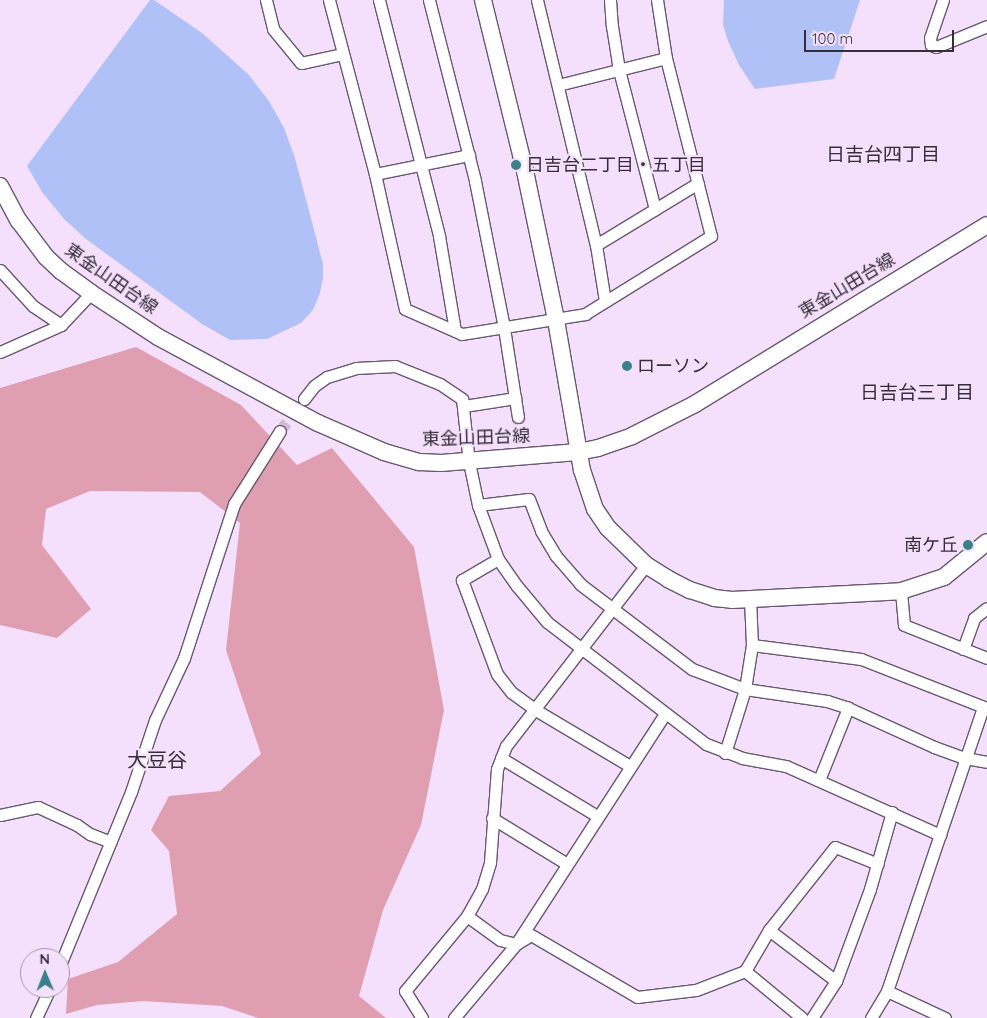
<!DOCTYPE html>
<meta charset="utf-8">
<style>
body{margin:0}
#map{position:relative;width:987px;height:1018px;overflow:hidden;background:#f4e0fc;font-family:Quicksand,"Noto Sans JP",sans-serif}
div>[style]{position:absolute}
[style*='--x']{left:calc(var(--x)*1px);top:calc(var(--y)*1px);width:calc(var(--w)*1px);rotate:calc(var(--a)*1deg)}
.forest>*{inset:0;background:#df9fb1}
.water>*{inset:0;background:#b0c1f8}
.street-tunnel>*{height:11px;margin-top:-5.5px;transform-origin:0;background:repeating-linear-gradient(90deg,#cebcd5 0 11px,transparent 0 16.5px)}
.roads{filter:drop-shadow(1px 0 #695870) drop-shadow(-1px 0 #695870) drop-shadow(0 1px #695870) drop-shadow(0 -1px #695870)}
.street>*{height:11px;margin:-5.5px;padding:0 5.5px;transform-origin:5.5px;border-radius:5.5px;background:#fff}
.secondary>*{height:16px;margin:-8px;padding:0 8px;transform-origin:8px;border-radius:8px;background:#fff}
.dots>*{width:14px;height:14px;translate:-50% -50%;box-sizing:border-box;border:2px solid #f4e0fc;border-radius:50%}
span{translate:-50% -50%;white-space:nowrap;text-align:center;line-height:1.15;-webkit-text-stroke:4px #f4e0fc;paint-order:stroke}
.poi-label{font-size:18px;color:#362e39}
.left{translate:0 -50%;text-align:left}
.right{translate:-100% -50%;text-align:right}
.street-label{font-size:18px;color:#362e39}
.neighbourhood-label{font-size:19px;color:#362e39}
.quarter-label{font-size:20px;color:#362e39}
.north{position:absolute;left:20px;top:948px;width:50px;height:50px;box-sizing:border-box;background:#f4e0fc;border:1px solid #a899ae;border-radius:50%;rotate:359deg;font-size:14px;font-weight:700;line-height:20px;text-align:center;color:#362e39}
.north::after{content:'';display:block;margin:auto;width:18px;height:22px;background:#3a8289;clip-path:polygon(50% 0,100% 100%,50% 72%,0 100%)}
.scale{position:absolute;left:804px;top:30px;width:150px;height:22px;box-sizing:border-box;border:2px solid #362e39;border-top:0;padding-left:6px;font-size:15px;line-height:18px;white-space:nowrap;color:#362e39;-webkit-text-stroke:4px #f4e0fc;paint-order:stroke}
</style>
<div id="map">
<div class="forest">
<i style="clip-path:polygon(136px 347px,241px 405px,297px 465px,332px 448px,414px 547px,444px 710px,421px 825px,383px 910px,359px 996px,386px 1018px,258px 1018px,222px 1006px,143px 1001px,97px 1005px,66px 1014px,68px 979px,118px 962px,177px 914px,169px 851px,151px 830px,169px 796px,220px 791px,261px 754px,226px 650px,240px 523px,200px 492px,90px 491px,46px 509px,42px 545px,91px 609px,57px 638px,0 625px,0 388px)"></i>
</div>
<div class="water">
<i style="clip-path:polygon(150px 0,154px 0,202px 33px,248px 74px,269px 101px,284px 128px,295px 158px,323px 264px,323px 278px,320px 293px,313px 310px,301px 323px,267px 339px,230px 340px,202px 324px,86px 239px,64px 219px,42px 192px,27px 166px)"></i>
<i style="clip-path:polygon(724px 0,860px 0,834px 79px,755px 89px,739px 65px,728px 41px,723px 25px)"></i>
</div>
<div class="street-tunnel">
<i style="--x:280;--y:431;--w:33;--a:-52"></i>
</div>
<div class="roads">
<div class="street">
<i style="--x:266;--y:0;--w:30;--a:76"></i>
<i style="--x:273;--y:29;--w:44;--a:50.5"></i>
<i style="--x:301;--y:63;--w:43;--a:-12.1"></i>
<i style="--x:329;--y:0;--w:180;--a:75.2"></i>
<i style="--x:375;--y:174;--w:138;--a:77.5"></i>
<i style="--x:405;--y:309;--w:62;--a:23.7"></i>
<i style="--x:462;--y:334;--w:125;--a:-9.2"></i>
<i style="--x:585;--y:314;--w:148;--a:-31.8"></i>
<i style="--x:711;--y:236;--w:184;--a:-104.2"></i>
<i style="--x:666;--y:58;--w:59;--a:-98.8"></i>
<i style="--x:379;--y:0;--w:244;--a:75.7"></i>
<i style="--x:439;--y:236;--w:96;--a:80.4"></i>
<i style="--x:429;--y:0;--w:187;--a:75.7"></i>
<i style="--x:475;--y:181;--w:150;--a:78.8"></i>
<i style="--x:504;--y:328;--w:90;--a:81.1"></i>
<i style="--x:537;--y:0;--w:252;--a:76.5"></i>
<i style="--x:596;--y:245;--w:57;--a:80.9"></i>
<i style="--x:610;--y:0;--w:26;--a:86"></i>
<i style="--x:612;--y:26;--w:45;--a:81"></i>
<i style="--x:619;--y:70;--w:144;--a:75.5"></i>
<i style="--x:943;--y:0;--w:40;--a:108.9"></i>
<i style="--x:930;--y:38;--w:7;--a:82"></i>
<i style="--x:931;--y:45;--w:5;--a:22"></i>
<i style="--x:936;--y:47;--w:55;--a:-22.4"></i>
<i style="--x:558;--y:85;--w:111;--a:-14"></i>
<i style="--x:375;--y:174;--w:96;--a:-11.4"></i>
<i style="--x:596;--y:245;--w:119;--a:-31.3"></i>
<i style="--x:0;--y:270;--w:49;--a:47.5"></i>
<i style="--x:33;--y:306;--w:34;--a:34"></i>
<i style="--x:0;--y:352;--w:67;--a:-23.9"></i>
<i style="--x:61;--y:325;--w:44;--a:-46.8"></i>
<i style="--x:304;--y:399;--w:16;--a:-52"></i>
<i style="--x:314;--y:386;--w:16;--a:-35"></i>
<i style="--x:327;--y:377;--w:30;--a:-17"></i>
<i style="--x:356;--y:368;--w:39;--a:-3"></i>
<i style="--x:395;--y:366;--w:48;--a:21.8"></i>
<i style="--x:440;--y:384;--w:27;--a:34"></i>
<i style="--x:462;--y:399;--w:63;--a:83.7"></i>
<i style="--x:469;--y:462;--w:44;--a:78.2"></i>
<i style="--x:478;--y:505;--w:58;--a:69.7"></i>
<i style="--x:498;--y:559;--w:33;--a:55"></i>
<i style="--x:517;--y:586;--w:47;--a:50.2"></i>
<i style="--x:547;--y:622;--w:200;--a:37.5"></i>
<i style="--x:706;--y:744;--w:39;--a:21"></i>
<i style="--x:742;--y:758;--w:45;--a:10.3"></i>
<i style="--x:786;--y:766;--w:169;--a:24.1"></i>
<i style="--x:464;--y:406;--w:52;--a:-8.9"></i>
<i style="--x:478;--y:505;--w:51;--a:-6.7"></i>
<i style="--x:529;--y:499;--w:34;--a:69"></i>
<i style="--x:541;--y:531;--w:29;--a:59"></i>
<i style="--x:556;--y:556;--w:37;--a:49"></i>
<i style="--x:580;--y:584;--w:141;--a:37.2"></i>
<i style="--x:692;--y:669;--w:57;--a:20.7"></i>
<i style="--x:745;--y:689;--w:83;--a:8.3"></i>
<i style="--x:827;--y:701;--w:22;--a:18"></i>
<i style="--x:848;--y:708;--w:94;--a:24.4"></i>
<i style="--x:934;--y:747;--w:33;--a:20"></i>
<i style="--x:965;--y:758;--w:22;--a:10"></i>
<i style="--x:498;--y:559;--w:42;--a:149.7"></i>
<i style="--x:462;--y:580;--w:100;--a:69.6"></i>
<i style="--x:497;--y:674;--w:23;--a:52"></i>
<i style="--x:511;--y:692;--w:29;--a:36"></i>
<i style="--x:534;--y:709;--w:112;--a:30.7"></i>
<i style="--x:901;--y:591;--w:34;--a:85"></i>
<i style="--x:904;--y:625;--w:89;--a:21.7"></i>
<i style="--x:752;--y:645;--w:110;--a:7.3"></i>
<i style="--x:861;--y:659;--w:135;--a:21.3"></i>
<i style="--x:963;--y:649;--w:33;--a:-70"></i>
<i style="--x:974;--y:618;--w:16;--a:-38"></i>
<i style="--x:725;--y:753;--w:67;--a:-72.6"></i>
<i style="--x:745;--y:689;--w:45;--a:-81"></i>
<i style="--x:752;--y:645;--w:45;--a:-92.5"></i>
<i style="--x:501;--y:758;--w:112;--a:31.1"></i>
<i style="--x:819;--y:780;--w:78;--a:-68.1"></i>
<i style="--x:0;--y:815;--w:39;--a:-12"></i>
<i style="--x:38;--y:807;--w:43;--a:24.8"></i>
<i style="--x:77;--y:825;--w:16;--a:35"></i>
<i style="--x:90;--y:834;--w:22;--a:21"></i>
<i style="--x:492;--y:818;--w:88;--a:31.5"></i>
<i style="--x:467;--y:916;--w:41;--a:36"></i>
<i style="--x:500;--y:940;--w:16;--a:14"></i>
<i style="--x:516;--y:944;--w:17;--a:-31"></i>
<i style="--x:531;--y:935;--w:123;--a:30.3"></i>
<i style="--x:637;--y:997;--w:59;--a:-6.8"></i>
<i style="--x:696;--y:990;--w:53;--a:-21.2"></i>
<i style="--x:745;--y:971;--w:48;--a:-59.7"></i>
<i style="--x:769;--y:930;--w:106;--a:-51.5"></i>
<i style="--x:835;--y:847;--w:46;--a:21.6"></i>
<i style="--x:769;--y:930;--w:84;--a:37.3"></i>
<i style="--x:60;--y:965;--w:187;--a:-67.7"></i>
<i style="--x:131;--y:792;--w:76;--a:-71.6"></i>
<i style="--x:155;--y:720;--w:68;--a:-64.9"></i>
<i style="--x:184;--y:658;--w:162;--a:-72"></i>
<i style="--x:234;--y:504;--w:86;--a:-57.8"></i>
<i style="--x:745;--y:971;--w:74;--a:39.5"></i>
<i style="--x:887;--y:991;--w:64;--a:25"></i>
<i style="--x:36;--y:1018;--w:33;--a:-65"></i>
<i style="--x:422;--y:1018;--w:32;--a:-122"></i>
<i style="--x:405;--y:991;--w:97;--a:-50.4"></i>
<i style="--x:467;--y:916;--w:31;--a:-61"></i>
<i style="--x:482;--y:889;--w:28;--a:-73"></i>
<i style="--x:490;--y:862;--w:93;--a:-85.7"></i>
<i style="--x:497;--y:769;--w:25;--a:-69"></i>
<i style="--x:506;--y:746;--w:229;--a:-52.3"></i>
<i style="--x:454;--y:1018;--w:97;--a:-50"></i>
<i style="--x:516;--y:944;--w:274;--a:-57.1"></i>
<i style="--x:812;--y:1018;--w:44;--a:-57"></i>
<i style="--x:836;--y:981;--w:98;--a:-69.7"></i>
<i style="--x:870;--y:889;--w:80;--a:-74.1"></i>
<i style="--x:871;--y:1018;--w:31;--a:-59"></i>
<i style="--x:887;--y:991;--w:300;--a:-71.3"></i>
</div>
<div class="secondary">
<i style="--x:483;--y:0;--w:176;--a:76.2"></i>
<i style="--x:525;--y:171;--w:152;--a:78.2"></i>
<i style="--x:556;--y:320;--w:152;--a:80.2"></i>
<i style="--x:582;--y:470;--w:41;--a:71.6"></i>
<i style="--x:595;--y:509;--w:23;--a:56"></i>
<i style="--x:608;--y:528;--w:53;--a:44.2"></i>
<i style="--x:646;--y:565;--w:26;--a:32"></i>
<i style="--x:668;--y:579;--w:25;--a:27"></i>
<i style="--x:690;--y:590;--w:25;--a:18"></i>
<i style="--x:714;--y:598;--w:18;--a:6"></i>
<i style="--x:732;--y:600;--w:169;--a:-3"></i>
<i style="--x:901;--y:591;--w:45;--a:-18"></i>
<i style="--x:944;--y:577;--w:55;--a:-39.1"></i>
<i style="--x:0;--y:186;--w:40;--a:62"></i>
<i style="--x:19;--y:221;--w:45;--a:53.1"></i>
<i style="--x:46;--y:257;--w:21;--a:43"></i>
<i style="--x:61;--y:271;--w:37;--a:36"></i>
<i style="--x:91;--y:293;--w:80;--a:33.3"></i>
<i style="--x:158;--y:337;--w:182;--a:28.3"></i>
<i style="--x:318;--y:423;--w:72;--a:23.7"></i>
<i style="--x:384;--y:452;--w:37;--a:16"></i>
<i style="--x:420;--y:462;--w:21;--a:3"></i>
<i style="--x:441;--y:463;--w:137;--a:-4.6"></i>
<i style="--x:578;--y:452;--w:20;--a:-11"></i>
<i style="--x:598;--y:448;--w:36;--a:-19"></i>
<i style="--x:632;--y:436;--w:71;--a:-26.9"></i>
<i style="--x:695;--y:404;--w:342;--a:-31.5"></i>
</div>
</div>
<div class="dots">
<i style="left:516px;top:165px;background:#3a8289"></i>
<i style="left:627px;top:366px;background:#3a8289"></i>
<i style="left:968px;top:545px;background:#3a8289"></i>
</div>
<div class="poi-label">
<span class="left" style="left:526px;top:165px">日吉台二丁目・五丁目</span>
<span class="left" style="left:637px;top:366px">ローソン</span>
<span class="right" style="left:958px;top:545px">南ケ丘</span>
</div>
<div class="street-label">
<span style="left:111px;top:279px;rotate:35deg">東金山田台線</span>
<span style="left:847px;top:286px;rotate:-31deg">東金山田台線</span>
<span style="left:476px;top:438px;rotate:-2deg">東金山田台線</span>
</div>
<div class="neighbourhood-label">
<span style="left:883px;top:155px">日吉台四丁目</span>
<span style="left:917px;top:393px">日吉台三丁目</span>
</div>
<div class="quarter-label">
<span style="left:157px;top:759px">大豆谷</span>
</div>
<div class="north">N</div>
<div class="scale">100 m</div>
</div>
